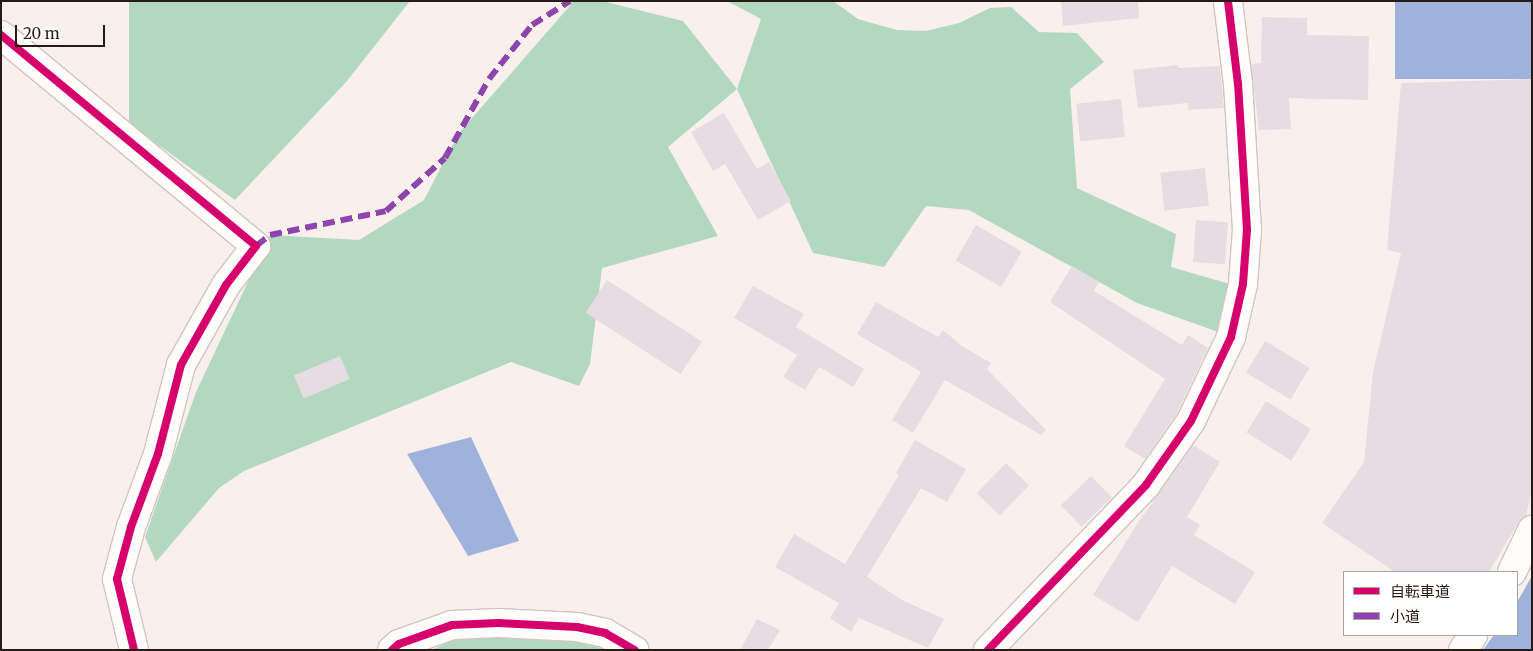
<!DOCTYPE html>
<meta charset="utf-8">
<style>
body{margin:0}
#map{position:relative;width:1533px;height:651px;overflow:hidden;background:#f9f0ed;font-family:Merriweather,"Noto Sans JP",serif}
div>[style]{position:absolute}
[style*='--x']{left:calc(var(--x)*1px);top:calc(var(--y)*1px);width:calc(var(--w)*1px);rotate:calc(var(--a)*1deg)}
.forest>*{inset:0;background:#b3d8c0}
.water>*{inset:0;background:#9fb2dc;transform-origin:0 0}
.building>*{inset:0;background:#e8dce3;transform-origin:0 0}
.roads{filter:drop-shadow(1px 0 #d0c5c1) drop-shadow(-1px 0 #d0c5c1) drop-shadow(0 1px #d0c5c1) drop-shadow(0 -1px #d0c5c1)}
.minor>*{height:28px;margin:-14px;padding:0 14px;transform-origin:14px;border-radius:14px;background:#fefdfc}
.quiet>*{height:6px;margin-top:-3px;transform-origin:0;background:repeating-linear-gradient(90deg,#8e44ad 0 12px,transparent 0 18px)}
.cycleway>*{height:8px;margin:-4px;padding:0 4px;transform-origin:4px;border-radius:4px;background:#d6006c}
span{translate:-50% -50%;white-space:nowrap;text-align:center;line-height:1.15;-webkit-text-stroke:4px #fff;paint-order:stroke}
.frame{position:absolute;inset:0;border:2px solid #281b16;pointer-events:none}
.legend{position:absolute;left:1343px;top:571px;width:175px;height:65px;box-sizing:border-box;background:#fff;border:1px solid #a9a4a2;margin:0;padding:6px 9px;list-style:none;font-size:15px;color:#281b16}
.legend li{display:flex;align-items:center;gap:10px;height:25px}
.legend b{width:25px;border:1px solid #a9a4a2}
.scale{position:absolute;left:15px;top:25px;width:90px;height:22px;box-sizing:border-box;border:2px solid #281b16;border-top:0;padding-left:6px;font-size:15px;line-height:18px;white-space:nowrap;color:#281b16;-webkit-text-stroke:4px #fff;paint-order:stroke}
</style>
<div id="map">
<div class="forest">
<i style="clip-path:polygon(129px 1px,410px 1px,347px 81px,235px 200px,129px 124px)"></i>
<i style="clip-path:polygon(574px 1px,602px 1px,683px 21px,737px 89px,761px 19px,727px 1px,833px 1px,858px 19px,897px 30px,926px 31px,959px 23px,990px 8px,1011px 7px,1039px 32px,1077px 33px,1104px 62px,1070px 89px,1077px 188px,1176px 234px,1171px 267px,1230px 284px,1224px 334px,1137px 303px,969px 210px,926px 206px,884px 267px,813px 253px,737px 89px,668px 147px,718px 236px,602px 268px,590px 364px,579px 386px,511px 362px,244px 471px,219px 488px,156px 562px,145px 537px,196px 392px,270px 235px,359px 240px,424px 200px,458px 134px)"></i>
<i style="clip-path:polygon(496px 617px,607px 650px,432px 650px)"></i>
</div>
<div class="water">
<i style="left:1395px;top:1px;width:137px;height:78px"></i>
<i style="clip-path:polygon(471px 437px,519px 541px,468px 556px,407px 454px)"></i>
<i style="clip-path:polygon(1532px 576px,1532px 650px,1483px 650px,1494px 635px,1517px 635px,1517px 602px)"></i>
</div>
<div class="building">
<i style="clip-path:polygon(1061px 1px,1138px 1px,1139px 18px,1063px 26px)"></i>
<i style="clip-path:polygon(1262px 17px,1307px 18px,1307px 35px,1369px 36px,1368px 100px,1289px 98px,1291px 129px,1259px 130px,1251px 64px,1261px 63px)"></i>
<i style="clip-path:polygon(1178px 65px,1179px 68px,1220px 66px,1224px 108px,1188px 110px,1188px 103px,1138px 108px,1133px 70px)"></i>
<i style="clip-path:polygon(1532px 79px,1532px 490px,1526px 516px,1518px 523px,1489px 572px,1395px 572px,1322px 523px,1364px 462px,1373px 372px,1401px 253px,1387px 250px,1401px 83px)"></i>
<i style="left:1121px;top:99px;width:38px;height:45px;rotate:84deg"></i>
<i style="clip-path:polygon(724px 113px,757px 169px,769px 162px,791px 201px,758px 220px,725px 164px,713px 171px,691px 132px)"></i>
<i style="left:1205px;top:168px;width:38px;height:45px;rotate:84deg"></i>
<i style="left:1196px;top:220px;width:32px;height:42px;rotate:4deg"></i>
<i style="left:976px;top:225px;width:53px;height:41px;rotate:30deg"></i>
<i style="clip-path:polygon(1072px 266px,1099px 282px,1094px 291px,1182px 345px,1188px 335px,1208px 348px,1177px 413px,1145px 459px,1124px 446px,1165px 379px,1050px 302px)"></i>
<i style="left:607px;top:280px;width:113px;height:39px;rotate:33deg"></i>
<i style="clip-path:polygon(753px 286px,804px 314px,796px 327px,864px 369px,853px 387px,819px 367px,805px 390px,783px 377px,797px 355px,734px 318px)"></i>
<i style="clip-path:polygon(876px 302px,938px 337px,943px 330px,962px 346px,991px 363px,987px 369px,1046px 430px,1041px 435px,945px 380px,913px 433px,892px 420px,921px 372px,857px 334px)"></i>
<i style="left:1265px;top:341px;width:52px;height:37px;rotate:31deg"></i>
<i style="left:340px;top:356px;width:25px;height:50px;rotate:67deg"></i>
<i style="left:1266px;top:401px;width:53px;height:37px;rotate:32deg"></i>
<i style="clip-path:polygon(915px 440px,966px 469px,947px 502px,921px 488px,867px 577px,902px 600px,944px 619px,928px 648px,859px 618px,851px 632px,830px 618px,839px 603px,775px 567px,794px 534px,845px 564px,899px 475px,896px 473px)"></i>
<i style="clip-path:polygon(1193px 445px,1220px 462px,1187px 517px,1200px 525px,1194px 535px,1255px 572px,1235px 604px,1172px 566px,1138px 622px,1093px 595px,1137px 524px)"></i>
<i style="left:1006px;top:463px;width:32px;height:42px;rotate:44deg"></i>
<i style="left:1091px;top:476px;width:30px;height:42px;rotate:46deg"></i>
<i style="clip-path:polygon(757px 619px,780px 630px,768px 650px,740px 650px)"></i>
</div>
<div class="roads">
<div class="minor">
<i style="--x:1;--y:35;--w:331;--a:39.6"></i>
<i style="--x:256;--y:246;--w:49;--a:127.6"></i>
<i style="--x:226;--y:285;--w:92;--a:119.4"></i>
<i style="--x:181;--y:365;--w:92;--a:104.5"></i>
<i style="--x:158;--y:454;--w:78;--a:110.3"></i>
<i style="--x:131;--y:527;--w:54;--a:105.1"></i>
<i style="--x:117;--y:579;--w:73;--a:76.5"></i>
<i style="--x:1512;--y:572;--w:47;--a:-64.5"></i>
<i style="--x:392;--y:650;--w:9;--a:-41"></i>
<i style="--x:399;--y:644;--w:56;--a:-19.7"></i>
<i style="--x:452;--y:625;--w:46;--a:-2.5"></i>
<i style="--x:498;--y:623;--w:79;--a:2.9"></i>
<i style="--x:577;--y:627;--w:29;--a:12"></i>
<i style="--x:605;--y:633;--w:34;--a:30"></i>
<i style="--x:988;--y:650;--w:228;--a:-46.2"></i>
<i style="--x:1146;--y:485;--w:78;--a:-54.9"></i>
<i style="--x:1191;--y:421;--w:93;--a:-64.5"></i>
<i style="--x:1231;--y:337;--w:54;--a:-77.2"></i>
<i style="--x:1243;--y:284;--w:54;--a:-85.8"></i>
<i style="--x:1247;--y:230;--w:146;--a:-93.5"></i>
<i style="--x:1238;--y:84;--w:84;--a:-96.9"></i>
<i style="--x:1463;--y:650;--w:18;--a:-56"></i>
</div>
</div>
<div class="quiet">
<i style="--x:256;--y:246;--w:18;--a:-38"></i>
<i style="--x:270;--y:235;--w:118;--a:-11.7"></i>
<i style="--x:386;--y:211;--w:79;--a:-41.9"></i>
<i style="--x:445;--y:158;--w:90;--a:-60.9"></i>
<i style="--x:489;--y:79;--w:69;--a:-51.5"></i>
<i style="--x:532;--y:25;--w:45;--a:-32.3"></i>
</div>
<div class="cycleway">
<i style="--x:1;--y:35;--w:331;--a:39.6"></i>
<i style="--x:256;--y:246;--w:49;--a:127.6"></i>
<i style="--x:226;--y:285;--w:92;--a:119.4"></i>
<i style="--x:181;--y:365;--w:92;--a:104.5"></i>
<i style="--x:158;--y:454;--w:78;--a:110.3"></i>
<i style="--x:131;--y:527;--w:54;--a:105.1"></i>
<i style="--x:117;--y:579;--w:73;--a:76.5"></i>
<i style="--x:392;--y:650;--w:9;--a:-41"></i>
<i style="--x:399;--y:644;--w:56;--a:-19.7"></i>
<i style="--x:452;--y:625;--w:46;--a:-2.5"></i>
<i style="--x:498;--y:623;--w:79;--a:2.9"></i>
<i style="--x:577;--y:627;--w:29;--a:12"></i>
<i style="--x:605;--y:633;--w:34;--a:30"></i>
<i style="--x:988;--y:650;--w:228;--a:-46.2"></i>
<i style="--x:1146;--y:485;--w:78;--a:-54.9"></i>
<i style="--x:1191;--y:421;--w:93;--a:-64.5"></i>
<i style="--x:1231;--y:337;--w:54;--a:-77.2"></i>
<i style="--x:1243;--y:284;--w:54;--a:-85.8"></i>
<i style="--x:1247;--y:230;--w:146;--a:-93.5"></i>
<i style="--x:1238;--y:84;--w:84;--a:-96.9"></i>
</div>
<div class="frame"></div>
<ul class="legend">
<li><b style="height:6px;background:#d6006c"></b>自転車道</li>
<li><b style="height:6px;background:#8e44ad"></b>小道</li>
</ul>
<div class="scale">20 m</div>
</div>
